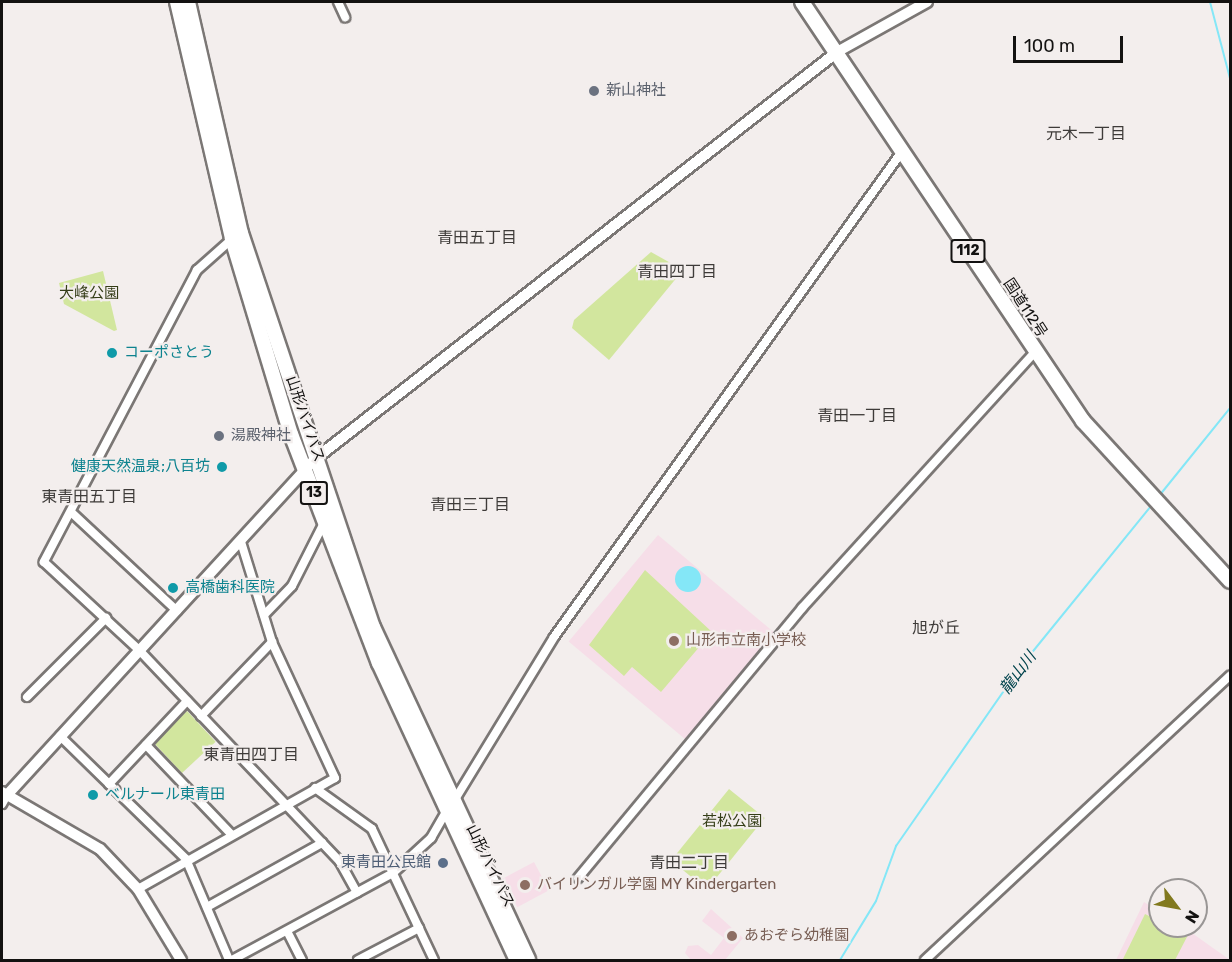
<!DOCTYPE html>
<meta charset="utf-8">
<style>
body{margin:0}
#map{position:relative;width:1232px;height:962px;overflow:hidden;background:#f3eeed;font-family:Rubik,"Noto Sans JP",sans-serif}
div>[style]{position:absolute}
[style*='--x']{left:calc(var(--x)*1px);top:calc(var(--y)*1px);width:calc(var(--w)*1px);rotate:calc(var(--a)*1deg)}
.education>*{inset:0;background:#f6dee8;transform-origin:0 0}
.green>*{inset:0;background:#d2e69e;transform-origin:0 0}
.water>*{inset:0;background:#84e7f7}
.round{border-radius:50%}
.stream>*{height:2px;margin:-1px;padding:0 1px;transform-origin:1px;border-radius:1px;background:#84e7f7}
.roads{filter:drop-shadow(2px 0 #7b7775) drop-shadow(-2px 0 #7b7775) drop-shadow(0 2px #7b7775) drop-shadow(0 -2px #7b7775)}
.street>*{height:8px;margin:-4px;padding:0 4px;transform-origin:4px;border-radius:4px;background:#fff}
.secondary>*{height:10px;margin:-5px;padding:0 5px;transform-origin:5px;border-radius:5px;background:#fff}
.highway>*{height:14px;margin:-7px;padding:0 7px;transform-origin:7px;border-radius:7px;background:#fff}
.dots>*{width:16px;height:16px;translate:-50% -50%;box-sizing:border-box;border:3px solid #f3eeed;border-radius:50%}
span{translate:-50% -50%;white-space:nowrap;text-align:center;line-height:1.15;-webkit-text-stroke:4.5px #f3eeed;paint-order:stroke}
.shield-label span{padding:2px 4px;background:#f3eeed;border:2px solid;border-radius:4px;-webkit-text-stroke-width:0}
.shield-label{font-size:14px;color:#131211;font-weight:700}
.worship-label{font-size:15px;color:#5b616d}
.left{translate:0 -50%;text-align:left}
.park-label{font-size:15px;color:#343d17}
.street-label{font-size:15px;color:#131211}
.culture-label{font-size:15px;color:#0d838f}
.right{translate:-100% -50%;text-align:right}
.education-label{font-size:15px;color:#785e54}
.service-label{font-size:15px;color:#4e5e75}
.neighbourhood-label{font-size:16px;color:#3e3b39}
.water-label{font-size:16px;color:#01434c;font-style:italic}
.frame{position:absolute;inset:0;border:3px solid #131211;pointer-events:none}
.north{position:absolute;left:1148px;top:878px;width:60px;height:60px;box-sizing:border-box;background:#f3eeed;border:2px solid #999695;border-radius:50%;rotate:122deg;font-size:16px;font-weight:700;line-height:24px;text-align:center;color:#131211}
.north::after{content:'';display:block;margin:auto;width:21px;height:27px;background:#81791e;clip-path:polygon(50% 0,100% 100%,50% 72%,0 100%)}
.scale{position:absolute;left:1013px;top:36px;width:110px;height:27px;box-sizing:border-box;border:3px solid #131211;border-top:0;padding-left:8px;font-size:18px;line-height:21px;white-space:nowrap;color:#131211;-webkit-text-stroke:4px #f3eeed;paint-order:stroke}
</style>
<div id="map">
<div class="education">
<i style="left:658px;top:535px;width:153px;height:139px;rotate:40deg"></i>
<i style="left:534px;top:862px;width:32px;height:36px;rotate:62deg"></i>
<i style="clip-path:polygon(1144px 902px,1160px 912px,1160px 926px,1182px 926px,1230px 960px,1116px 960px)"></i>
<i style="clip-path:polygon(711px 909px,743px 938px,725px 960px,691px 960px,685px 953px,688px 946px,698px 945px,711px 955px,724px 938px,702px 921px)"></i>
</div>
<div class="green">
<i style="clip-path:polygon(651px 252px,683px 270px,609px 360px,572px 328px,574px 320px)"></i>
<i style="clip-path:polygon(103px 271px,117px 330px,114px 331px,64px 304px,59px 283px)"></i>
<i style="clip-path:polygon(645px 570px,712px 632px,661px 692px,632px 667px,624px 676px,589px 645px)"></i>
<i style="left:187px;top:711px;width:42px;height:46px;rotate:47deg"></i>
<i style="left:729px;top:789px;width:46px;height:92px;rotate:39deg"></i>
<i style="clip-path:polygon(1145px 914px,1188px 935px,1175px 960px,1123px 959px)"></i>
</div>
<div class="water">
<i class="round" style="left:675px;top:566px;width:26px;height:26px"></i>
</div>
<div class="stream">
<i style="--x:1210;--y:2;--w:79;--a:75.3"></i>
<i style="--x:1159;--y:496;--w:113;--a:-51.1"></i>
<i style="--x:840;--y:960;--w:69;--a:-58.6"></i>
<i style="--x:876;--y:901;--w:59;--a:-70"></i>
<i style="--x:896;--y:846;--w:219;--a:-55.2"></i>
<i style="--x:1021;--y:666;--w:208;--a:-50.9"></i>
</div>
<div class="roads">
<div class="street">
<i style="--x:338;--y:2;--w:17;--a:65"></i>
<i style="--x:232;--y:239;--w:47;--a:138.5"></i>
<i style="--x:197;--y:270;--w:330;--a:117.7"></i>
<i style="--x:44;--y:562;--w:131;--a:42.8"></i>
<i style="--x:140;--y:651;--w:291;--a:46.5"></i>
<i style="--x:340;--y:862;--w:35;--a:61"></i>
<i style="--x:71;--y:512;--w:145;--a:43"></i>
<i style="--x:264;--y:615;--w:40;--a:-46"></i>
<i style="--x:292;--y:586;--w:73;--a:-63.1"></i>
<i style="--x:27;--y:697;--w:112;--a:-45"></i>
<i style="--x:201;--y:716;--w:103;--a:-46.2"></i>
<i style="--x:60;--y:736;--w:176;--a:44.3"></i>
<i style="--x:186;--y:859;--w:110;--a:66.9"></i>
<i style="--x:146;--y:745;--w:123;--a:46.3"></i>
<i style="--x:109;--y:784;--w:114;--a:-46.8"></i>
<i style="--x:315;--y:788;--w:70;--a:35.7"></i>
<i style="--x:372;--y:829;--w:145;--a:64.7"></i>
<i style="--x:454;--y:801;--w:192;--a:-58.6"></i>
<i style="--x:554;--y:637;--w:599;--a:-54.37"></i>
<i style="--x:2;--y:804;--w:10;--a:-61"></i>
<i style="--x:578;--y:878;--w:351;--a:-50.3"></i>
<i style="--x:802;--y:608;--w:346;--a:-47.7"></i>
<i style="--x:138;--y:889;--w:226;--a:-29.4"></i>
<i style="--x:335;--y:778;--w:150;--a:-114.9"></i>
<i style="--x:272;--y:642;--w:105;--a:-107.2"></i>
<i style="--x:207;--y:907;--w:132;--a:-29.1"></i>
<i style="--x:287;--y:931;--w:33;--a:63"></i>
<i style="--x:232;--y:960;--w:183;--a:-28.4"></i>
<i style="--x:393;--y:873;--w:52;--a:-42.6"></i>
<i style="--x:431;--y:838;--w:32;--a:-60"></i>
<i style="--x:358;--y:960;--w:69;--a:-27.7"></i>
<i style="--x:925;--y:960;--w:417;--a:-43"></i>
</div>
<div class="secondary">
<i style="--x:2;--y:792;--w:113;--a:30.2"></i>
<i style="--x:100;--y:849;--w:55;--a:46.5"></i>
<i style="--x:138;--y:889;--w:83;--a:58.8"></i>
<i style="--x:7;--y:795;--w:456;--a:-47.5"></i>
<i style="--x:315;--y:459;--w:662;--a:-37.94"></i>
<i style="--x:837;--y:52;--w:103;--a:-29.1"></i>
</div>
<div class="highway">
<i style="--x:177;--y:2;--w:243;--a:76.9"></i>
<i style="--x:232;--y:239;--w:204;--a:73.2"></i>
<i style="--x:291;--y:434;--w:245;--a:69"></i>
<i style="--x:379;--y:663;--w:327;--a:65.1"></i>
<i style="--x:188;--y:2;--w:237;--a:77.1"></i>
<i style="--x:241;--y:233;--w:416;--a:71.5"></i>
<i style="--x:373;--y:627;--w:367;--a:65"></i>
<i style="--x:802;--y:2;--w:505;--a:56.15"></i>
<i style="--x:1083;--y:421;--w:217;--a:47.4"></i>
</div>
</div>
<div class="dots">
<i style="left:594px;top:91px;background:#6b7280"></i>
<i style="left:112px;top:353px;background:#0f9aa8"></i>
<i style="left:219px;top:436px;background:#6b7280"></i>
<i style="left:222px;top:467px;background:#0f9aa8"></i>
<i style="left:173px;top:588px;background:#0f9aa8"></i>
<i style="left:674px;top:641px;background:#8d6e63"></i>
<i style="left:93px;top:795px;background:#0f9aa8"></i>
<i style="left:443px;top:863px;background:#5c6f8a"></i>
<i style="left:525px;top:885px;background:#8d6e63"></i>
<i style="left:732px;top:936px;background:#8d6e63"></i>
</div>
<div class="shield-label">
<span style="left:968px;top:251px">112</span>
<span style="left:314px;top:493px">13</span>
</div>
<div class="worship-label">
<span class="left" style="left:606px;top:91px">新山神社</span>
<span class="left" style="left:231px;top:436px">湯殿神社</span>
</div>
<div class="park-label">
<span style="left:89px;top:294px">大峰公園</span>
<span style="left:732px;top:822px">若松公園</span>
</div>
<div class="street-label">
<span style="left:1025px;top:308px;rotate:57deg">国道112号</span>
<span style="left:305px;top:419px;rotate:71deg">山形バイパス</span>
<span style="left:490px;top:866px;rotate:64deg">山形バイパス</span>
</div>
<div class="culture-label">
<span class="left" style="left:124px;top:353px">コーポさとう</span>
<span class="right" style="left:210px;top:467px">健康天然温泉;八百坊</span>
<span class="left" style="left:185px;top:588px">高橋歯科医院</span>
<span class="left" style="left:105px;top:795px">ベルナール東青田</span>
</div>
<div class="education-label">
<span class="left" style="left:686px;top:641px">山形市立南小学校</span>
<span class="left" style="left:537px;top:885px">バイリンガル学園 MY Kindergarten</span>
<span class="left" style="left:744px;top:936px">あおぞら幼稚園</span>
</div>
<div class="service-label">
<span class="right" style="left:431px;top:863px">東青田公民館</span>
</div>
<div class="neighbourhood-label">
<span style="left:1086px;top:134px">元木一丁目</span>
<span style="left:477px;top:238px">青田五丁目</span>
<span style="left:677px;top:272px">青田四丁目</span>
<span style="left:857px;top:416px">青田一丁目</span>
<span style="left:89px;top:497px">東青田五丁目</span>
<span style="left:470px;top:505px">青田三丁目</span>
<span style="left:936px;top:628px">旭が丘</span>
<span style="left:251px;top:755px">東青田四丁目</span>
<span style="left:689px;top:863px">青田二丁目</span>
</div>
<div class="water-label">
<span style="left:1018px;top:673px;rotate:-53deg">龍山川</span>
</div>
<div class="frame"></div>
<div class="north">N</div>
<div class="scale">100 m</div>
</div>
